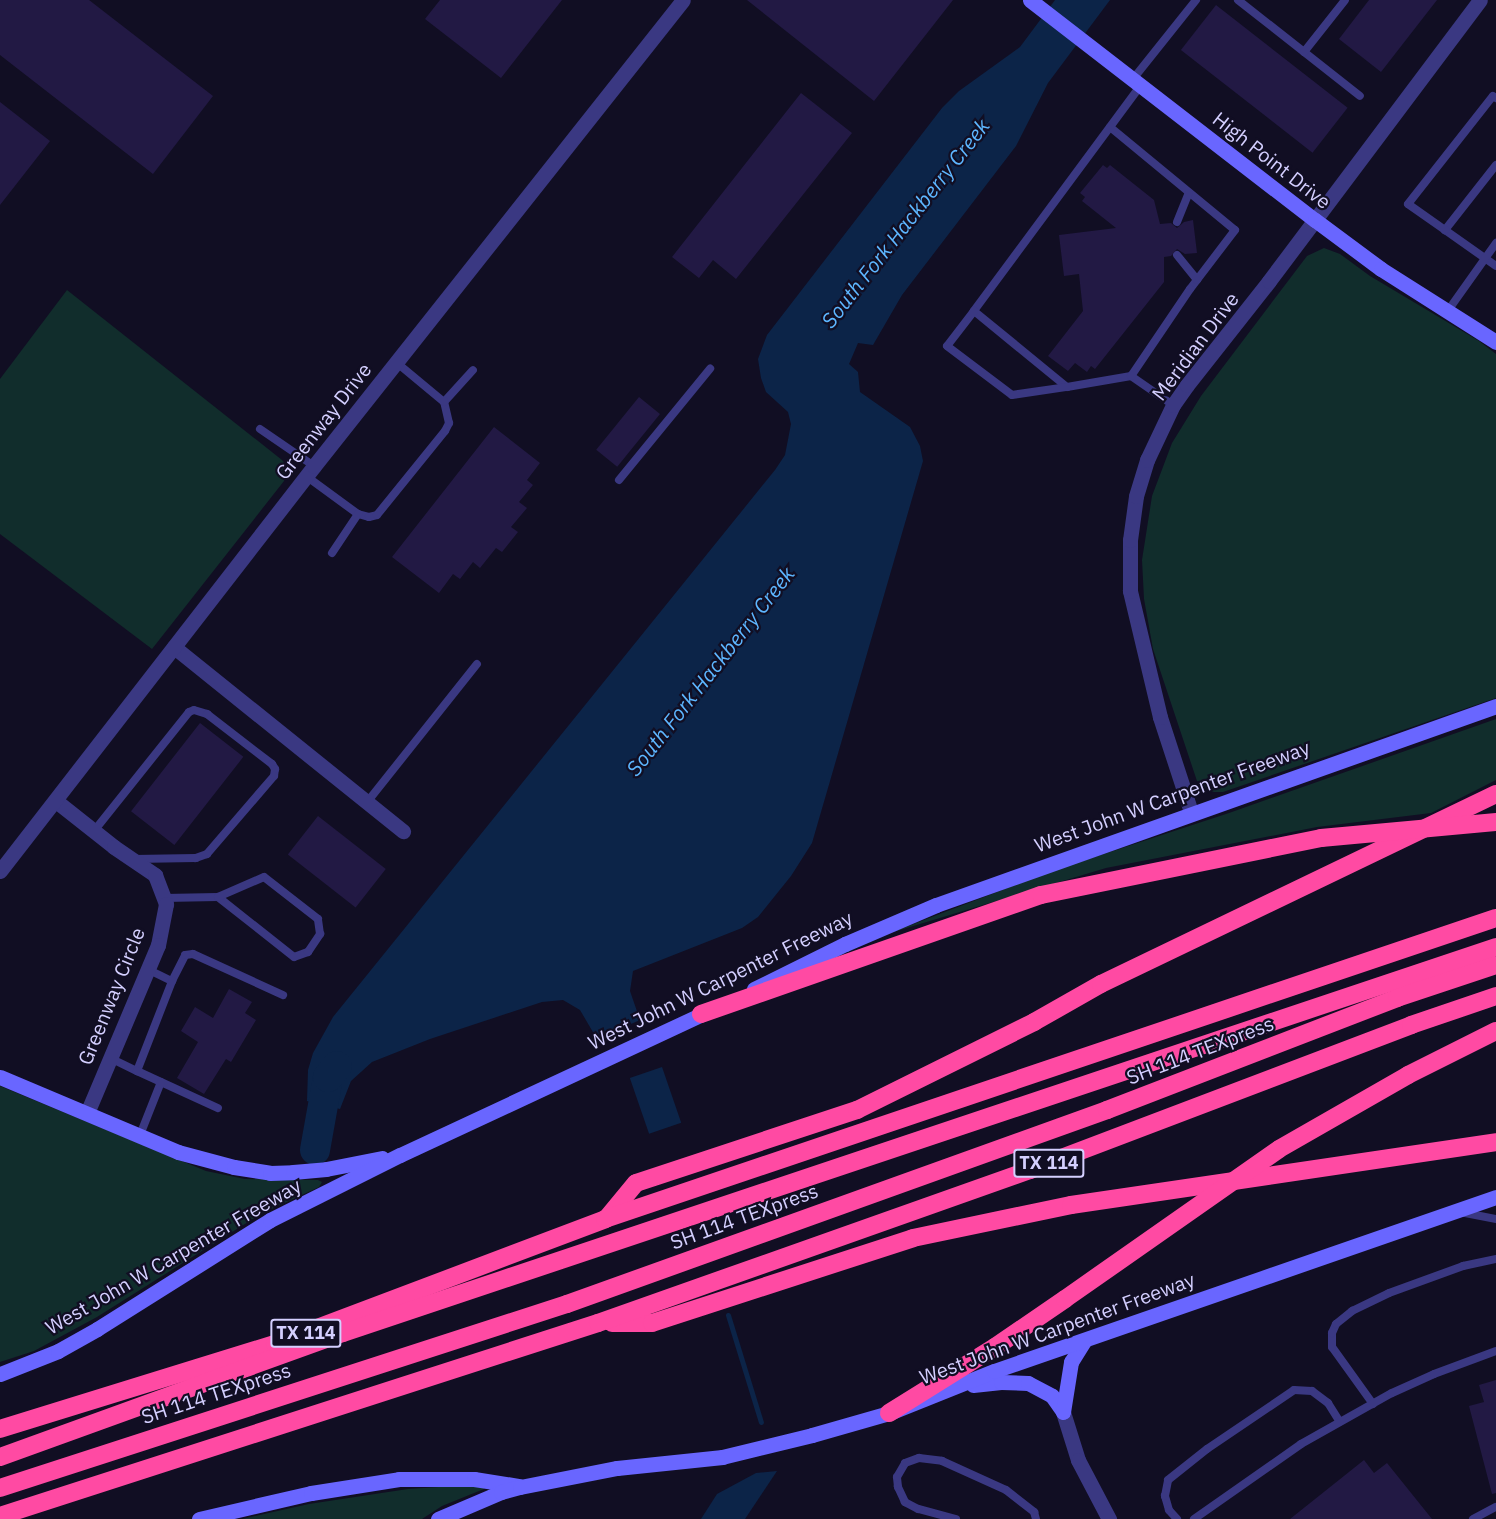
<!DOCTYPE html>
<style>
body{margin:0}
#map{position:relative;width:1496px;height:1519px;overflow:hidden;background:#110e23;font-family:"IBM Plex Sans",sans-serif}
div>[style]{position:absolute}
[style*='--x']{left:calc(var(--x)*1px);top:calc(var(--y)*1px);width:calc(var(--w)*1px);rotate:calc(var(--a)*1deg)}
.green>*{inset:0;background:#112d2c}
.water>*{inset:0;background:#0c2448;transform-origin:0 0}
.stream>*{height:5px;margin:-2.5px;padding:0 2.5px;transform-origin:2.5px;border-radius:2.5px;background:#0c2448}
.river>*{height:30px;margin:-15px;padding:0 15px;transform-origin:15px;border-radius:15px;background:#0c2448}
.building>*{inset:0;background:#221944;transform-origin:0 0}
.lane>*{height:8px;margin:-4px;padding:0 4px;transform-origin:4px;border-radius:4px;background:#3a3882}
.street>*{height:15px;margin:-7.5px;padding:0 7.5px;transform-origin:7.5px;border-radius:7.5px;background:#3a3882}
.secondary>*{height:15px;margin:-7.5px;padding:0 7.5px;transform-origin:7.5px;border-radius:7.5px;background:#6966ff}
.highway>*{height:18px;margin:-9px;padding:0 9px;transform-origin:9px;border-radius:9px;background:#ff4aa3}
.highway-bridge>*{height:18px;margin:-9px;padding:0 9px;transform-origin:9px;border-radius:9px;background:#ff4aa3}
span{translate:-50% -50%;white-space:nowrap;text-align:center;line-height:1.15;-webkit-text-stroke:4.5px #110e23;paint-order:stroke}
.shield-label span{padding:2px 4px;background:#110e23;border:2px solid;border-radius:4px;-webkit-text-stroke-width:0}
.shield-label{font-size:18px;color:#d4cfff;font-weight:700}
.street-label{font-size:20px;color:#d4cfff}
.water-label{font-size:21px;color:#5db6ff;font-style:italic}
</style>
<div id="map">
<div class="green">
<i style="clip-path:polygon(1324px 248px,1340px 254px,1370px 276px,1479px 341px,1496px 354px,1496px 698px,1223px 792px,1211px 792px,1197px 781px,1153px 649px,1144px 599px,1142px 560px,1152px 496px,1172px 443px,1201px 396px,1307px 256px)"></i>
<i style="clip-path:polygon(67px 290px,282px 460px,288px 467px,284px 481px,152px 649px,0 534px,0 379px)"></i>
<i style="clip-path:polygon(1496px 719px,1496px 780px,1431px 813px,1317px 827px,1106px 868px,890px 933px,1052px 871px,1229px 813px)"></i>
<i style="clip-path:polygon(0 1086px,206px 1171px,245px 1179px,318px 1180px,322px 1182px,319px 1187px,259px 1215px,97px 1317px,34px 1351px,0 1362px)"></i>
<i style="clip-path:polygon(484px 1484px,484px 1489px,442px 1506px,422px 1519px,242px 1519px,309px 1504px,408px 1489px)"></i>
</div>
<div class="water">
<i style="clip-path:polygon(1055px 0,1110px 0,1048px 83px,1016px 146px,902px 295px,873px 345px,858px 343px,849px 364px,858px 372px,860px 392px,910px 427px,920px 446px,923px 461px,812px 843px,791px 876px,758px 917px,742px 928px,633px 971px,630px 991px,640px 1020px,597px 1039px,580px 1010px,563px 1000px,542px 1002px,430px 1039px,372px 1062px,351px 1081px,340px 1109px,307px 1101px,308px 1070px,313px 1053px,333px 1017px,775px 470px,785px 455px,791px 424px,788px 412px,766px 392px,761px 378px,758px 359px,767px 335px,942px 108px,959px 91px,1020px 47px)"></i>
<i style="left:662px;top:1067px;width:59px;height:34px;rotate:71deg"></i>
<i style="clip-path:polygon(777px 1471px,745px 1519px,701px 1519px,717px 1494px,756px 1473px)"></i>
</div>
<div class="stream">
<i style="--x:728;--y:1315;--w:112;--a:72.9"></i>
</div>
<div class="river">
<i style="--x:315;--y:1150;--w:74;--a:-79.9"></i>
<i style="--x:328;--y:1077;--w:14;--a:-51"></i>
</div>
<div class="building">
<i style="clip-path:polygon(0 0,89px 0,213px 96px,153px 174px,0 55px)"></i>
<i style="clip-path:polygon(440px 0,562px 0,501px 78px,425px 19px)"></i>
<i style="clip-path:polygon(747px 0,953px 0,874px 101px)"></i>
<i style="clip-path:polygon(1369px 0,1437px 0,1381px 72px,1339px 39px)"></i>
<i style="left:1216px;top:5px;width:167px;height:57px;rotate:38deg"></i>
<i style="clip-path:polygon(801px 93px,852px 133px,736px 279px,713px 260px,699px 278px,672px 257px)"></i>
<i style="clip-path:polygon(0 102px,50px 141px,0 205px)"></i>
<i style="clip-path:polygon(1103px 165px,1107px 168px,1110px 165px,1154px 200px,1160px 224px,1171px 223px,1177px 228px,1184px 222px,1193px 220px,1197px 253px,1185px 254px,1177px 249px,1171px 256px,1164px 257px,1164px 282px,1095px 369px,1091px 366px,1087px 372px,1075px 363px,1068px 371px,1048px 356px,1083px 311px,1079px 274px,1064px 276px,1059px 235px,1116px 228px,1082px 201px,1085px 197px,1080px 193px)"></i>
<i style="left:639px;top:397px;width:27px;height:68px;rotate:39deg"></i>
<i style="clip-path:polygon(494px 427px,540px 463px,527px 480px,533px 485px,519px 502px,527px 508px,511px 527px,518px 532px,502px 552px,496px 548px,480px 568px,473px 562px,460px 579px,453px 574px,439px 593px,392px 557px)"></i>
<i style="left:200px;top:723px;width:55px;height:112px;rotate:38deg"></i>
<i style="left:318px;top:816px;width:86px;height:49px;rotate:38deg"></i>
<i style="clip-path:polygon(229px 989px,252px 1002px,245px 1013px,256px 1020px,231px 1062px,226px 1059px,204px 1094px,177px 1078px,198px 1042px,181px 1031px,195px 1007px,213px 1018px)"></i>
<i style="clip-path:polygon(1496px 1380px,1496px 1493px,1492px 1494px,1469px 1406px,1484px 1402px,1479px 1385px)"></i>
<i style="clip-path:polygon(1364px 1460px,1374px 1473px,1387px 1463px,1432px 1519px,1290px 1519px)"></i>
</div>
<div class="lane">
<i style="--x:1238;--y:0;--w:155;--a:38.2"></i>
<i style="--x:1304;--y:52;--w:66;--a:-51.7"></i>
<i style="--x:1133;--y:79;--w:101;--a:-51.4"></i>
<i style="--x:1141;--y:85;--w:281;--a:126.5"></i>
<i style="--x:974;--y:311;--w:120;--a:39.3"></i>
<i style="--x:1067;--y:387;--w:65;--a:-9.8"></i>
<i style="--x:1131;--y:376;--w:51;--a:34.6"></i>
<i style="--x:1110;--y:127;--w:162;--a:39.5"></i>
<i style="--x:1235;--y:230;--w:74;--a:127.3"></i>
<i style="--x:1190;--y:289;--w:105;--a:124.1"></i>
<i style="--x:1496;--y:165;--w:83;--a:128.1"></i>
<i style="--x:1445;--y:230;--w:62;--a:35.2"></i>
<i style="--x:1177;--y:222;--w:31;--a:-68"></i>
<i style="--x:1445;--y:230;--w:45;--a:-144.9"></i>
<i style="--x:1408;--y:204;--w:137;--a:-51.8"></i>
<i style="--x:1493;--y:96;--w:4;--a:34"></i>
<i style="--x:1177;--y:255;--w:32;--a:51"></i>
<i style="--x:974;--y:311;--w:44;--a:127.6"></i>
<i style="--x:947;--y:346;--w:81;--a:37"></i>
<i style="--x:1012;--y:395;--w:56;--a:-8.3"></i>
<i style="--x:1447;--y:312;--w:85;--a:-54.6"></i>
<i style="--x:444;--y:402;--w:43;--a:-47.8"></i>
<i style="--x:260;--y:429;--w:65;--a:34.4"></i>
<i style="--x:306;--y:476;--w:64;--a:36.2"></i>
<i style="--x:358;--y:514;--w:11;--a:15"></i>
<i style="--x:369;--y:517;--w:8;--a:-14"></i>
<i style="--x:377;--y:515;--w:108;--a:-51"></i>
<i style="--x:445;--y:431;--w:9;--a:-63"></i>
<i style="--x:449;--y:423;--w:22;--a:-103"></i>
<i style="--x:444;--y:402;--w:61;--a:-140.3"></i>
<i style="--x:619;--y:480;--w:144;--a:-50.7"></i>
<i style="--x:332;--y:553;--w:47;--a:-56.3"></i>
<i style="--x:368;--y:801;--w:175;--a:-51.5"></i>
<i style="--x:94;--y:831;--w:152;--a:-51.4"></i>
<i style="--x:189;--y:712;--w:5;--a:-22"></i>
<i style="--x:194;--y:710;--w:14;--a:17"></i>
<i style="--x:207;--y:714;--w:82;--a:37.6"></i>
<i style="--x:272;--y:764;--w:6;--a:59"></i>
<i style="--x:275;--y:769;--w:7;--a:98"></i>
<i style="--x:274;--y:776;--w:103;--a:130.7"></i>
<i style="--x:207;--y:854;--w:12;--a:160"></i>
<i style="--x:196;--y:858;--w:62;--a:179.1"></i>
<i style="--x:164;--y:898;--w:54;--a:-1.1"></i>
<i style="--x:218;--y:897;--w:97;--a:38.3"></i>
<i style="--x:294;--y:957;--w:15;--a:-20"></i>
<i style="--x:308;--y:952;--w:22;--a:-56"></i>
<i style="--x:320;--y:934;--w:15;--a:-98"></i>
<i style="--x:318;--y:919;--w:68;--a:-142.1"></i>
<i style="--x:264;--y:877;--w:50;--a:156.5"></i>
<i style="--x:147;--y:969;--w:28;--a:26"></i>
<i style="--x:172;--y:981;--w:29;--a:-63"></i>
<i style="--x:185;--y:955;--w:8;--a:-7"></i>
<i style="--x:193;--y:954;--w:99;--a:24.5"></i>
<i style="--x:110;--y:1058;--w:30;--a:26"></i>
<i style="--x:137;--y:1071;--w:97;--a:-68.7"></i>
<i style="--x:137;--y:1071;--w:89;--a:24.6"></i>
<i style="--x:140;--y:1135;--w:57;--a:-68.4"></i>
<i style="--x:1460;--y:1212;--w:37;--a:11"></i>
<i style="--x:1373;--y:1404;--w:70;--a:-125.7"></i>
<i style="--x:1332;--y:1347;--w:14;--a:-90"></i>
<i style="--x:1332;--y:1333;--w:10;--a:-66"></i>
<i style="--x:1336;--y:1324;--w:21;--a:-39"></i>
<i style="--x:1352;--y:1311;--w:41;--a:-25.9"></i>
<i style="--x:1389;--y:1293;--w:79;--a:-20"></i>
<i style="--x:1463;--y:1266;--w:34;--a:-12"></i>
<i style="--x:956;--y:1519;--w:39;--a:-165"></i>
<i style="--x:918;--y:1509;--w:15;--a:-152"></i>
<i style="--x:905;--y:1502;--w:17;--a:-115"></i>
<i style="--x:898;--y:1487;--w:10;--a:-96"></i>
<i style="--x:897;--y:1477;--w:16;--a:-60"></i>
<i style="--x:905;--y:1463;--w:15;--a:-20"></i>
<i style="--x:919;--y:1458;--w:23;--a:7"></i>
<i style="--x:942;--y:1461;--w:70;--a:24.4"></i>
<i style="--x:1006;--y:1490;--w:36;--a:38"></i>
<i style="--x:1034;--y:1512;--w:7;--a:74"></i>
<i style="--x:1177;--y:1519;--w:12;--a:-132"></i>
<i style="--x:1169;--y:1510;--w:15;--a:-106"></i>
<i style="--x:1165;--y:1496;--w:16;--a:-79"></i>
<i style="--x:1168;--y:1480;--w:50;--a:-38.5"></i>
<i style="--x:1207;--y:1449;--w:105;--a:-34.1"></i>
<i style="--x:1294;--y:1390;--w:18;--a:3"></i>
<i style="--x:1312;--y:1391;--w:20;--a:37"></i>
<i style="--x:1328;--y:1403;--w:22;--a:58"></i>
<i style="--x:1194;--y:1519;--w:131;--a:-35"></i>
<i style="--x:1301;--y:1444;--w:104;--a:-29.3"></i>
<i style="--x:1392;--y:1393;--w:46;--a:-24.3"></i>
<i style="--x:1434;--y:1374;--w:66;--a:-20.4"></i>
<i style="--x:1473;--y:1519;--w:26;--a:-28"></i>
</div>
<div class="street">
<i style="--x:174;--y:647;--w:294;--a:38.8"></i>
<i style="--x:56;--y:801;--w:74;--a:38.4"></i>
<i style="--x:114;--y:847;--w:50;--a:34.3"></i>
<i style="--x:155;--y:875;--w:31;--a:69"></i>
<i style="--x:166;--y:904;--w:42;--a:101"></i>
<i style="--x:158;--y:945;--w:182;--a:112.9"></i>
<i style="--x:1191;--y:812;--w:100;--a:-108.1"></i>
<i style="--x:1160;--y:717;--w:130;--a:-103.4"></i>
<i style="--x:1130;--y:591;--w:51;--a:-90"></i>
<i style="--x:1130;--y:540;--w:44;--a:-82.2"></i>
<i style="--x:1136;--y:496;--w:38;--a:-73"></i>
<i style="--x:1147;--y:460;--w:61;--a:-64.7"></i>
<i style="--x:1173;--y:405;--w:24;--a:-55"></i>
<i style="--x:1187;--y:385;--w:132;--a:-51.7"></i>
<i style="--x:1269;--y:281;--w:351;--a:-53.1"></i>
<i style="--x:0;--y:871;--w:512;--a:-52.21"></i>
<i style="--x:314;--y:466;--w:594;--a:-51.63"></i>
<i style="--x:1063;--y:1412;--w:50;--a:72.6"></i>
<i style="--x:1078;--y:1460;--w:67;--a:62.3"></i>
</div>
<div class="secondary">
<i style="--x:1030;--y:0;--w:360;--a:37.7"></i>
<i style="--x:1315;--y:220;--w:82;--a:36.6"></i>
<i style="--x:1381;--y:269;--w:136;--a:32.4"></i>
<i style="--x:754;--y:989;--w:102;--a:-26.3"></i>
<i style="--x:845;--y:944;--w:99;--a:-23.2"></i>
<i style="--x:936;--y:905;--w:594;--a:-19.56"></i>
<i style="--x:0;--y:1077;--w:193;--a:22.8"></i>
<i style="--x:178;--y:1152;--w:58;--a:15"></i>
<i style="--x:234;--y:1167;--w:36;--a:9"></i>
<i style="--x:270;--y:1173;--w:23;--a:-2"></i>
<i style="--x:293;--y:1172;--w:33;--a:-5"></i>
<i style="--x:326;--y:1169;--w:57;--a:-11.1"></i>
<i style="--x:0;--y:1374;--w:62;--a:-21.6"></i>
<i style="--x:58;--y:1351;--w:45;--a:-29.4"></i>
<i style="--x:97;--y:1329;--w:204;--a:-32.2"></i>
<i style="--x:270;--y:1220;--w:145;--a:-26.6"></i>
<i style="--x:400;--y:1155;--w:343;--a:-25"></i>
<i style="--x:973;--y:1385;--w:28;--a:-6"></i>
<i style="--x:1001;--y:1382;--w:27;--a:2"></i>
<i style="--x:1028;--y:1383;--w:27;--a:28"></i>
<i style="--x:1052;--y:1396;--w:19;--a:55"></i>
<i style="--x:1063;--y:1412;--w:51;--a:-80.9"></i>
<i style="--x:1071;--y:1362;--w:25;--a:-58"></i>
<i style="--x:199;--y:1519;--w:115;--a:-13.1"></i>
<i style="--x:311;--y:1493;--w:89;--a:-9"></i>
<i style="--x:399;--y:1479;--w:75;--a:0"></i>
<i style="--x:474;--y:1479;--w:46;--a:8.8"></i>
<i style="--x:438;--y:1519;--w:69;--a:-23.2"></i>
<i style="--x:501;--y:1492;--w:20;--a:-15"></i>
<i style="--x:520;--y:1487;--w:99;--a:-11.1"></i>
<i style="--x:617;--y:1468;--w:106;--a:-6"></i>
<i style="--x:722;--y:1457;--w:93;--a:-13.7"></i>
<i style="--x:812;--y:1435;--w:80;--a:-15.9"></i>
<i style="--x:889;--y:1413;--w:113;--a:-21.8"></i>
<i style="--x:994;--y:1371;--w:531;--a:-19.12"></i>
</div>
<div class="highway">
<i style="--x:701;--y:1014;--w:360;--a:-19.3"></i>
<i style="--x:1041;--y:895;--w:286;--a:-11.5"></i>
<i style="--x:1408;--y:1075;--w:98;--a:-26.6"></i>
<i style="--x:607;--y:1218;--w:45;--a:-50.4"></i>
<i style="--x:636;--y:1183;--w:233;--a:-18.3"></i>
<i style="--x:857;--y:1110;--w:198;--a:-26.4"></i>
<i style="--x:1034;--y:1022;--w:77;--a:-29.6"></i>
<i style="--x:1101;--y:984;--w:438;--a:-25.7"></i>
<i style="--x:612;--y:1323;--w:40;--a:0"></i>
<i style="--x:652;--y:1323;--w:274;--a:-18"></i>
<i style="--x:913;--y:1238;--w:161;--a:-11.8"></i>
<i style="--x:1071;--y:1205;--w:430;--a:-8.4"></i>
<i style="--x:889;--y:1413;--w:125;--a:-31.9"></i>
<i style="--x:995;--y:1347;--w:85;--a:-34.4"></i>
<i style="--x:0;--y:1429;--w:288;--a:-17.2"></i>
<i style="--x:275;--y:1344;--w:353;--a:-20.7"></i>
<i style="--x:605;--y:1219;--w:940;--a:-18.67"></i>
<i style="--x:0;--y:1457;--w:365;--a:-19.9"></i>
<i style="--x:343;--y:1333;--w:1216;--a:-18.51"></i>
<i style="--x:0;--y:1488;--w:596;--a:-17.98"></i>
<i style="--x:567;--y:1304;--w:574;--a:-19.76"></i>
<i style="--x:1107;--y:1110;--w:311;--a:-21.1"></i>
<i style="--x:1397;--y:998;--w:104;--a:-18.4"></i>
<i style="--x:0;--y:1516;--w:628;--a:-17.89"></i>
<i style="--x:598;--y:1323;--w:458;--a:-19.5"></i>
<i style="--x:1030;--y:1170;--w:408;--a:-20.8"></i>
<i style="--x:1411;--y:1025;--w:90;--a:-18.8"></i>
</div>
<div class="highway-bridge">
<i style="--x:1321;--y:838;--w:176;--a:-5.2"></i>
<i style="--x:1065;--y:1299;--w:261;--a:-35"></i>
<i style="--x:1279;--y:1149;--w:149;--a:-29.8"></i>
</div>
<div class="shield-label">
<span style="left:1049px;top:1163px">TX 114</span>
<span style="left:306px;top:1333px">TX 114</span>
</div>
<div class="street-label">
<span style="left:1272px;top:160px;rotate:38deg">High Point Drive</span>
<span style="left:1195px;top:346px;rotate:-53deg">Meridian Drive</span>
<span style="left:323px;top:421px;rotate:-52deg">Greenway Drive</span>
<span style="left:1172px;top:796px;rotate:-20deg">West John W Carpenter Freeway</span>
<span style="left:720px;top:980px;rotate:-26deg">West John W Carpenter Freeway</span>
<span style="left:111px;top:996px;rotate:-68deg">Greenway Circle</span>
<span style="left:1200px;top:1050px;rotate:-21deg">SH 114 TEXpress</span>
<span style="left:744px;top:1216px;rotate:-20deg">SH 114 TEXpress</span>
<span style="left:173px;top:1256px;rotate:-30deg">West John W Carpenter Freeway</span>
<span style="left:1057px;top:1328px;rotate:-20deg">West John W Carpenter Freeway</span>
<span style="left:216px;top:1393px;rotate:-18deg">SH 114 TEXpress</span>
</div>
<div class="water-label">
<span style="left:905px;top:223px;rotate:-52deg">South Fork Hackberry Creek</span>
<span style="left:710px;top:671px;rotate:-52deg">South Fork Hackberry Creek</span>
</div>
</div>
